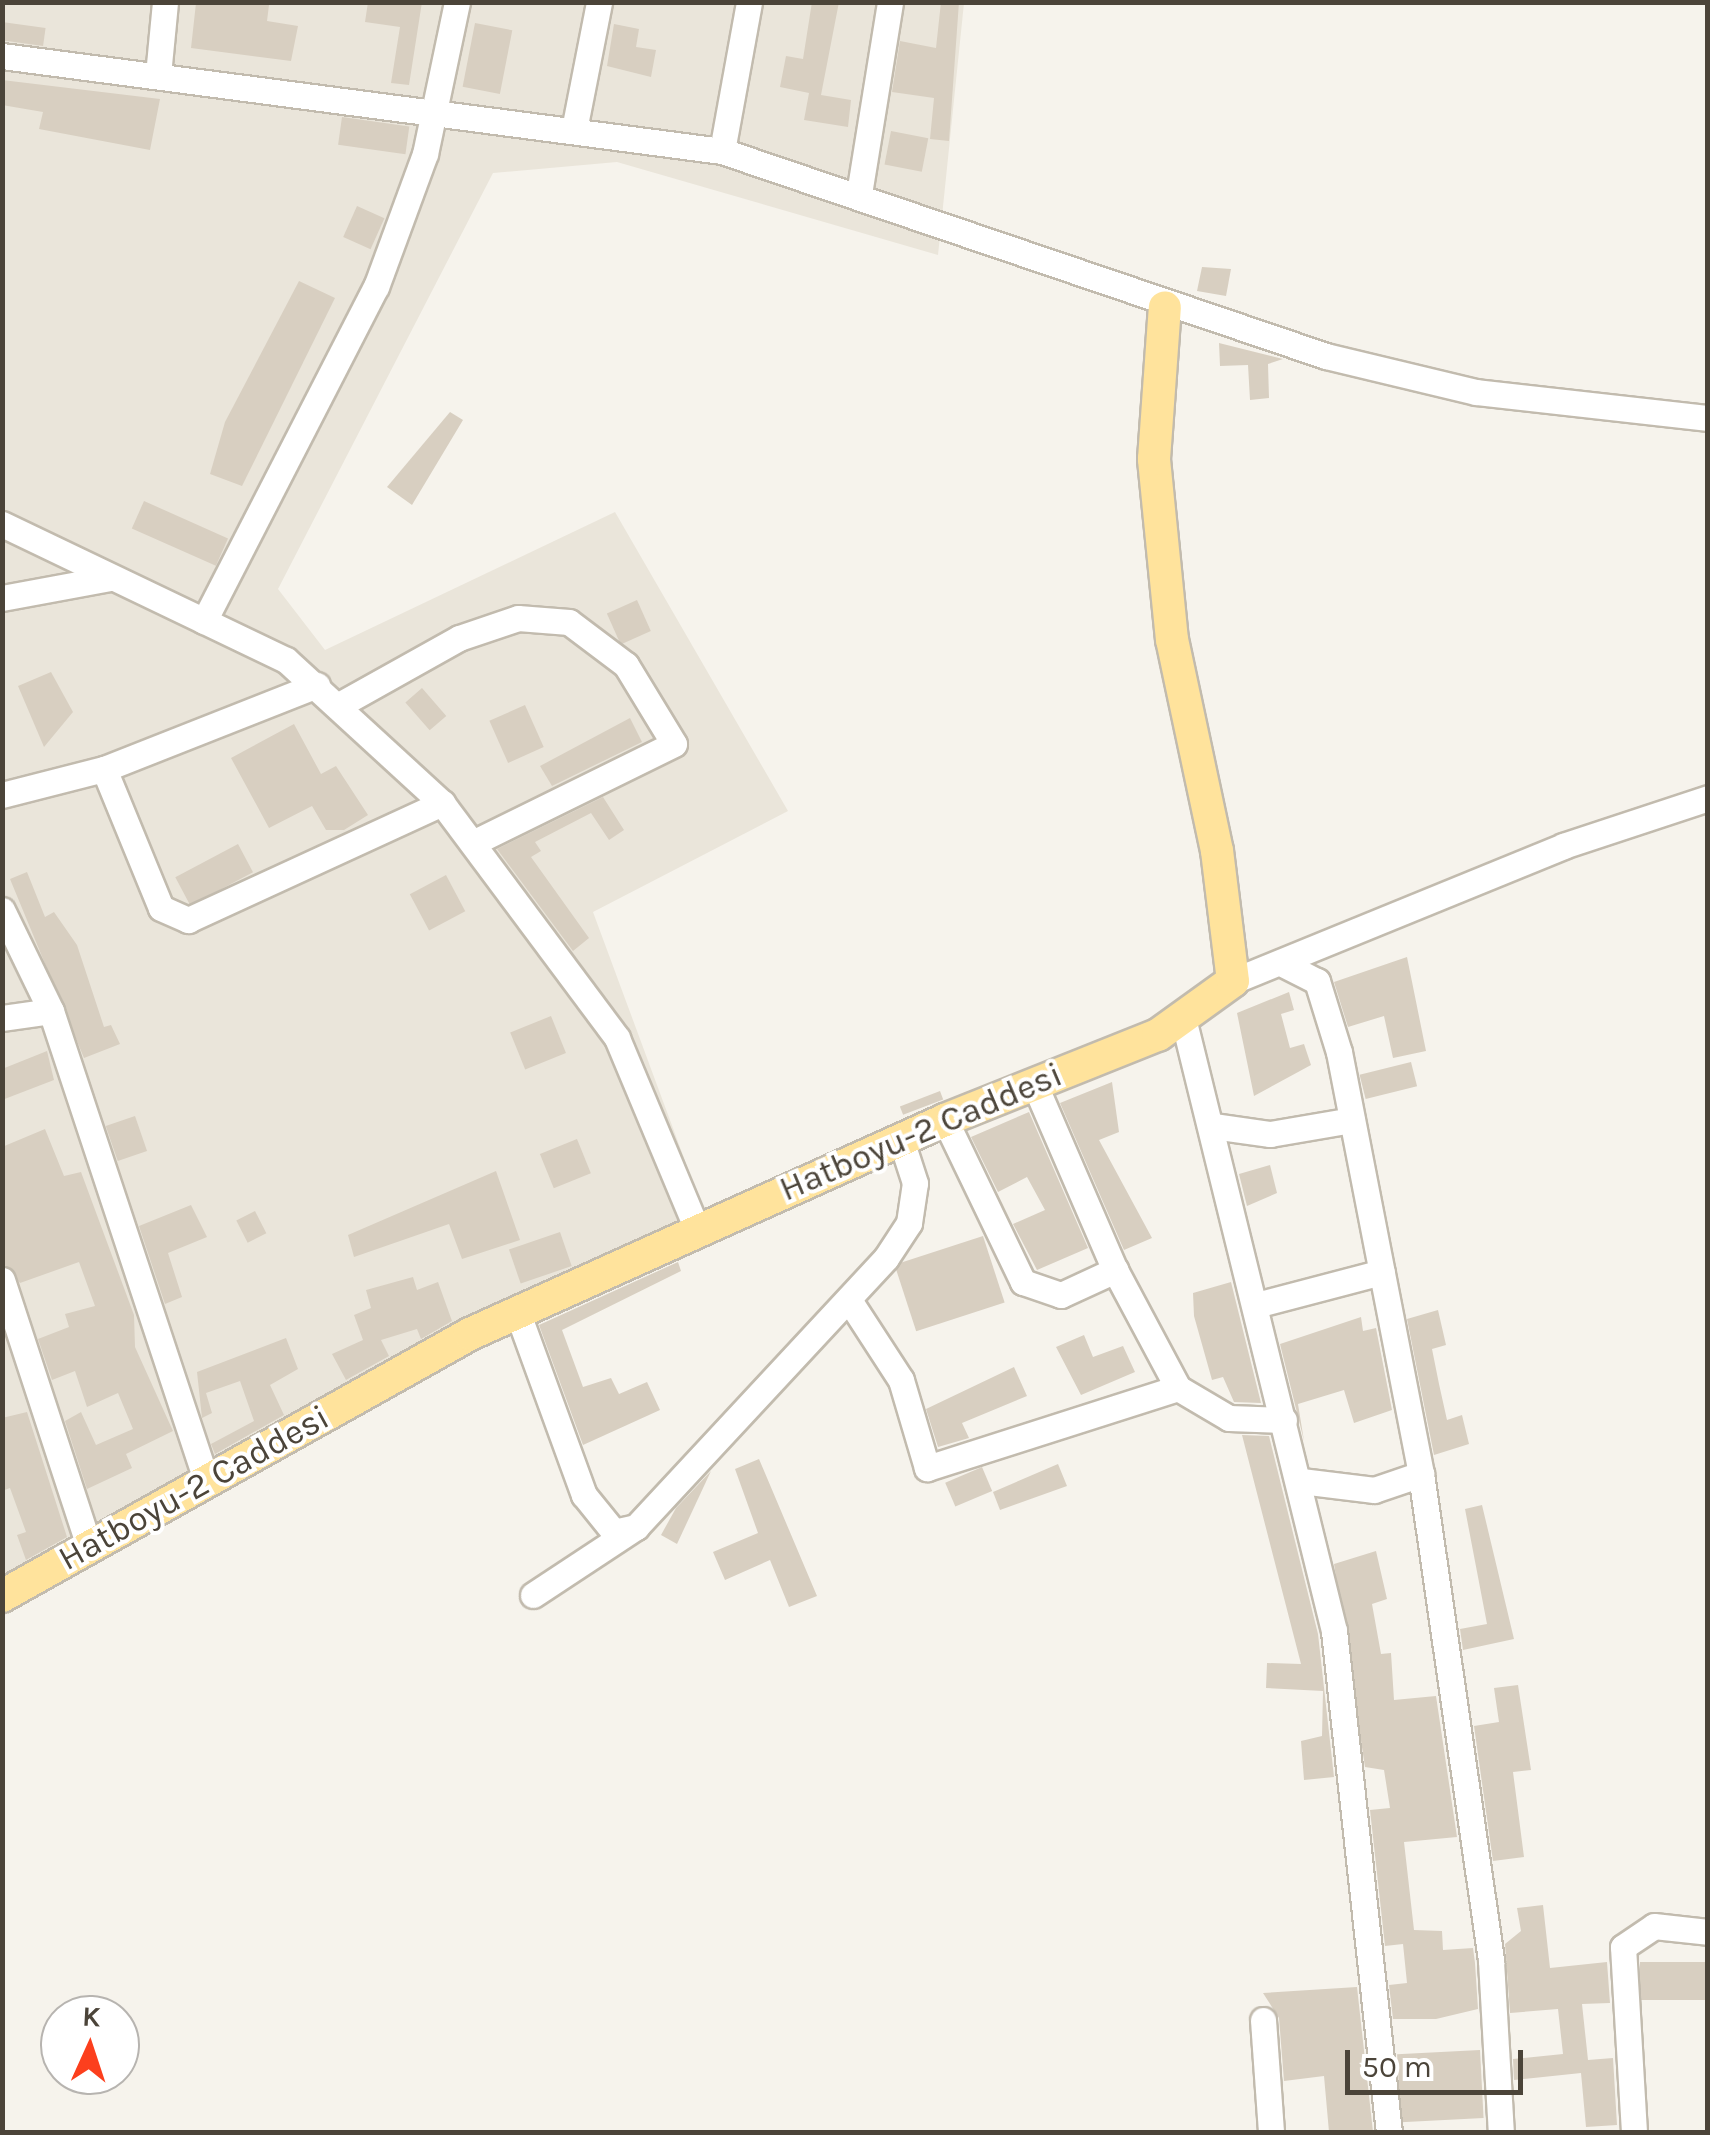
<!DOCTYPE html>
<style>
body{margin:0}
#map{position:relative;width:1710px;height:2135px;overflow:hidden;background:#f6f3ec;font-family:Karla,sans-serif}
div>[style]{position:absolute}
[style*='--x']{left:calc(var(--x)*1px);top:calc(var(--y)*1px);width:calc(var(--w)*1px);rotate:calc(var(--a)*1deg)}
.residential>*{inset:0;background:#eae5da}
.building>*{inset:0;background:#d8cfc1;transform-origin:0 0}
.roads{filter:drop-shadow(2px 0 #c2bbae) drop-shadow(-2px 0 #c2bbae) drop-shadow(0 2px #c2bbae) drop-shadow(0 -2px #c2bbae)}
.minor>*{height:25px;margin:-12.5px;padding:0 12.5px;transform-origin:12.5px;border-radius:12.5px;background:#fff}
.major>*{height:32px;margin:-16px;padding:0 16px;transform-origin:16px;border-radius:16px;background:#ffe39c}
span{translate:-50% -50%;white-space:nowrap;text-align:center;line-height:1.15;-webkit-text-stroke:8px #fff;paint-order:stroke}
.street-label{font-size:35px;color:#4b4439}
.frame{position:absolute;inset:0;border:5px solid #4b4439;pointer-events:none}
.north{position:absolute;left:40px;top:1995px;width:100px;height:100px;box-sizing:border-box;background:#fff;border:2px solid #b7b4b0;border-radius:50%;rotate:3deg;font-size:28px;font-weight:700;line-height:40px;text-align:center;color:#4b4439}
.north::after{content:'';display:block;margin:auto;width:35px;height:45px;background:#fc3f1d;clip-path:polygon(50% 0,100% 100%,50% 72%,0 100%)}
.scale{position:absolute;left:1345px;top:2050px;width:178px;height:45px;box-sizing:border-box;border:5px solid #4b4439;border-top:0;padding-left:12px;font-size:30px;line-height:35px;white-space:nowrap;color:#4b4439;-webkit-text-stroke:8px #fff;paint-order:stroke}
</style>
<div id="map">
<div class="residential">
<i style="clip-path:polygon(3px 3px,964px 3px,938px 255px,617px 162px,493px 173px,278px 589px,325px 650px,615px 512px,788px 811px,593px 912px,711px 1231px,483px 1339px,3px 1604px)"></i>
</div>
<div class="building">
<i style="clip-path:polygon(238px 2px,269px 5px,267px 21px,298px 26px,291px 61px,191px 48px,196px 3px)"></i>
<i style="clip-path:polygon(368px 2px,422px 2px,409px 85px,391px 83px,400px 27px,365px 22px)"></i>
<i style="clip-path:polygon(812px 2px,839px 2px,821px 95px,851px 100px,848px 127px,804px 120px,809px 93px,780px 87px,786px 56px,803px 59px)"></i>
<i style="clip-path:polygon(941px 2px,959px 2px,949px 141px,930px 139px,934px 98px,892px 92px,900px 41px,936px 48px)"></i>
<i style="left:2px;top:22px;width:44px;height:18px;rotate:8deg"></i>
<i style="left:475px;top:23px;width:38px;height:65px;rotate:11deg"></i>
<i style="clip-path:polygon(614px 24px,639px 29px,636px 47px,656px 50px,651px 77px,607px 66px)"></i>
<i style="clip-path:polygon(2px 80px,160px 99px,150px 150px,39px 129px,43px 112px,2px 105px)"></i>
<i style="left:342px;top:117px;width:68px;height:28px;rotate:8deg"></i>
<i style="left:891px;top:131px;width:38px;height:34px;rotate:11deg"></i>
<i style="left:357px;top:206px;width:30px;height:34px;rotate:24deg"></i>
<i style="clip-path:polygon(1202px 267px,1231px 269px,1226px 296px,1197px 291px)"></i>
<i style="clip-path:polygon(299px 281px,335px 298px,242px 486px,210px 474px,225px 422px)"></i>
<i style="clip-path:polygon(1219px 343px,1283px 359px,1268px 364px,1269px 398px,1250px 400px,1248px 365px,1220px 366px)"></i>
<i style="clip-path:polygon(450px 412px,463px 420px,412px 505px,387px 487px)"></i>
<i style="left:144px;top:501px;width:92px;height:30px;rotate:24deg"></i>
<i style="left:637px;top:600px;width:34px;height:33px;rotate:66deg"></i>
<i style="clip-path:polygon(51px 672px,73px 712px,44px 747px,18px 686px)"></i>
<i style="left:422px;top:688px;width:37px;height:22px;rotate:49deg"></i>
<i style="left:525px;top:705px;width:46px;height:39px;rotate:66deg"></i>
<i style="clip-path:polygon(630px 718px,642px 742px,552px 786px,540px 766px)"></i>
<i style="clip-path:polygon(294px 724px,321px 774px,336px 766px,368px 815px,344px 830px,326px 830px,312px 806px,269px 828px,231px 758px)"></i>
<i style="clip-path:polygon(603px 797px,624px 830px,609px 840px,591px 813px,535px 842px,541px 851px,531px 857px,589px 938px,573px 951px,497px 849px)"></i>
<i style="left:238px;top:844px;width:32px;height:71px;rotate:62deg"></i>
<i style="clip-path:polygon(27px 872px,45px 917px,54px 912px,77px 945px,104px 1027px,111px 1025px,120px 1044px,84px 1058px,10px 879px)"></i>
<i style="left:446px;top:875px;width:41px;height:41px;rotate:62deg"></i>
<i style="clip-path:polygon(1407px 957px,1426px 1051px,1393px 1058px,1384px 1016px,1348px 1027px,1334px 982px)"></i>
<i style="clip-path:polygon(1289px 992px,1294px 1010px,1281px 1014px,1290px 1048px,1304px 1044px,1311px 1065px,1254px 1096px,1237px 1013px)"></i>
<i style="left:551px;top:1016px;width:40px;height:44px;rotate:68deg"></i>
<i style="clip-path:polygon(47px 1051px,54px 1080px,2px 1100px,2px 1069px)"></i>
<i style="left:1411px;top:1062px;width:25px;height:53px;rotate:76deg"></i>
<i style="clip-path:polygon(1112px 1082px,1119px 1132px,1099px 1140px,1152px 1238px,1124px 1250px,1060px 1103px)"></i>
<i style="left:940px;top:1091px;width:9px;height:43px;rotate:69deg"></i>
<i style="clip-path:polygon(1029px 1112px,1088px 1248px,1037px 1270px,1013px 1224px,1045px 1210px,1027px 1177px,998px 1192px,971px 1137px)"></i>
<i style="left:135px;top:1116px;width:37px;height:31px;rotate:71deg"></i>
<i style="clip-path:polygon(45px 1129px,64px 1176px,81px 1172px,134px 1315px,135px 1347px,173px 1431px,126px 1454px,132px 1468px,87px 1489px,65px 1421px,81px 1412px,96px 1445px,133px 1429px,118px 1393px,87px 1407px,75px 1371px,52px 1380px,38px 1339px,69px 1327px,65px 1314px,95px 1306px,79px 1262px,20px 1283px,2px 1262px,2px 1147px)"></i>
<i style="left:577px;top:1139px;width:37px;height:40px;rotate:68deg"></i>
<i style="clip-path:polygon(1270px 1165px,1277px 1193px,1247px 1206px,1239px 1174px)"></i>
<i style="clip-path:polygon(496px 1171px,520px 1240px,462px 1259px,449px 1224px,354px 1257px,348px 1235px)"></i>
<i style="clip-path:polygon(191px 1205px,207px 1237px,168px 1253px,182px 1297px,165px 1304px,139px 1226px)"></i>
<i style="left:255px;top:1211px;width:25px;height:21px;rotate:63deg"></i>
<i style="left:560px;top:1232px;width:36px;height:54px;rotate:71deg"></i>
<i style="left:983px;top:1236px;width:70px;height:93px;rotate:72deg"></i>
<i style="clip-path:polygon(678px 1262px,681px 1271px,562px 1330px,583px 1387px,611px 1378px,619px 1394px,647px 1382px,660px 1410px,583px 1445px,539px 1325px)"></i>
<i style="clip-path:polygon(413px 1277px,417px 1290px,438px 1282px,452px 1321px,421px 1339px,417px 1329px,381px 1340px,389px 1356px,346px 1380px,332px 1354px,363px 1340px,354px 1315px,371px 1308px,366px 1290px)"></i>
<i style="clip-path:polygon(1231px 1282px,1261px 1403px,1234px 1402px,1223px 1377px,1212px 1380px,1194px 1316px,1193px 1293px)"></i>
<i style="clip-path:polygon(1438px 1310px,1446px 1345px,1432px 1349px,1439px 1384px,1447px 1420px,1462px 1415px,1469px 1444px,1434px 1455px,1407px 1319px)"></i>
<i style="clip-path:polygon(1361px 1317px,1363px 1331px,1376px 1328px,1392px 1410px,1354px 1423px,1344px 1390px,1298px 1404px,1304px 1441px,1280px 1344px)"></i>
<i style="clip-path:polygon(1084px 1335px,1093px 1357px,1123px 1346px,1135px 1372px,1081px 1395px,1056px 1347px)"></i>
<i style="clip-path:polygon(286px 1338px,298px 1369px,270px 1385px,284px 1415px,215px 1454px,211px 1444px,254px 1421px,240px 1381px,206px 1393px,212px 1413px,202px 1418px,197px 1372px)"></i>
<i style="clip-path:polygon(1014px 1367px,1027px 1396px,962px 1423px,969px 1438px,938px 1447px,926px 1409px)"></i>
<i style="clip-path:polygon(27px 1412px,67px 1537px,26px 1560px,17px 1535px,26px 1532px,10px 1488px,2px 1491px,2px 1418px)"></i>
<i style="clip-path:polygon(1242px 1435px,1269px 1436px,1318px 1634px,1334px 1777px,1304px 1780px,1301px 1741px,1322px 1736px,1323px 1691px,1266px 1688px,1267px 1663px,1301px 1664px)"></i>
<i style="clip-path:polygon(759px 1459px,817px 1596px,789px 1607px,770px 1560px,725px 1580px,713px 1552px,758px 1533px,735px 1469px)"></i>
<i style="clip-path:polygon(1058px 1464px,1067px 1486px,1000px 1510px,993px 1492px)"></i>
<i style="left:982px;top:1467px;width:26px;height:40px;rotate:67deg"></i>
<i style="clip-path:polygon(711px 1471px,677px 1544px,661px 1535px,676px 1508px)"></i>
<i style="clip-path:polygon(1482px 1505px,1514px 1639px,1463px 1650px,1460px 1629px,1487px 1624px,1465px 1509px)"></i>
<i style="clip-path:polygon(1376px 1551px,1387px 1599px,1372px 1604px,1381px 1654px,1391px 1653px,1394px 1700px,1436px 1696px,1457px 1837px,1404px 1842px,1414px 1930px,1442px 1931px,1443px 1950px,1473px 1948px,1475px 1963px,1478px 2009px,1436px 2019px,1393px 2019px,1389px 1985px,1407px 1983px,1403px 1944px,1385px 1946px,1370px 1810px,1390px 1808px,1384px 1770px,1365px 1767px,1334px 1564px)"></i>
<i style="clip-path:polygon(1518px 1685px,1531px 1770px,1513px 1772px,1524px 1857px,1493px 1861px,1474px 1726px,1499px 1722px,1494px 1688px)"></i>
<i style="clip-path:polygon(1543px 1905px,1550px 1968px,1607px 1962px,1610px 2003px,1582px 2004px,1588px 2060px,1613px 2058px,1617px 2125px,1586px 2127px,1581px 2073px,1514px 2080px,1513px 2059px,1563px 2054px,1558px 2009px,1510px 2013px,1505px 1944px,1521px 1931px,1517px 1908px)"></i>
<i style="left:1708px;top:1962px;width:38px;height:68px;rotate:90deg"></i>
<i style="clip-path:polygon(1357px 1987px,1373px 2132px,1329px 2132px,1324px 2076px,1284px 2081px,1279px 2018px,1263px 1993px)"></i>
<i style="left:1480px;top:2050px;width:68px;height:83px;rotate:87deg"></i>
</div>
<div class="roads">
<div class="minor">
<i style="--x:2;--y:56;--w:726;--a:7.52"></i>
<i style="--x:722;--y:151;--w:638;--a:18.75"></i>
<i style="--x:1326;--y:356;--w:154;--a:13.5"></i>
<i style="--x:1476;--y:392;--w:233;--a:6.4"></i>
<i style="--x:158;--y:75;--w:73;--a:-84.5"></i>
<i style="--x:574;--y:130;--w:130;--a:-78.9"></i>
<i style="--x:722;--y:151;--w:151;--a:-79.7"></i>
<i style="--x:859;--y:194;--w:194;--a:-80.8"></i>
<i style="--x:2;--y:524;--w:315;--a:25.6"></i>
<i style="--x:286;--y:660;--w:212;--a:42.5"></i>
<i style="--x:442;--y:803;--w:293;--a:53.3"></i>
<i style="--x:617;--y:1038;--w:207;--a:67.3"></i>
<i style="--x:2;--y:598;--w:110;--a:-10.5"></i>
<i style="--x:204;--y:621;--w:376;--a:-62.8"></i>
<i style="--x:376;--y:287;--w:142;--a:-69.8"></i>
<i style="--x:425;--y:154;--w:155;--a:-78.1"></i>
<i style="--x:341;--y:704;--w:135;--a:-29.2"></i>
<i style="--x:459;--y:638;--w:62;--a:-18.7"></i>
<i style="--x:518;--y:618;--w:51;--a:4.5"></i>
<i style="--x:569;--y:622;--w:71;--a:37"></i>
<i style="--x:626;--y:665;--w:92;--a:58.7"></i>
<i style="--x:674;--y:744;--w:222;--a:153.8"></i>
<i style="--x:104;--y:769;--w:150;--a:67.7"></i>
<i style="--x:161;--y:908;--w:30;--a:24"></i>
<i style="--x:188;--y:920;--w:280;--a:-24.7"></i>
<i style="--x:2;--y:795;--w:105;--a:-14.3"></i>
<i style="--x:104;--y:769;--w:229;--a:-21.5"></i>
<i style="--x:2;--y:910;--w:112;--a:64.1"></i>
<i style="--x:51;--y:1011;--w:494;--a:71.7"></i>
<i style="--x:1285;--y:965;--w:36;--a:27"></i>
<i style="--x:1317;--y:981;--w:74;--a:72.8"></i>
<i style="--x:1339;--y:1052;--w:430;--a:79"></i>
<i style="--x:1421;--y:1474;--w:492;--a:81.8"></i>
<i style="--x:1491;--y:1961;--w:171;--a:86.7"></i>
<i style="--x:1233;--y:981;--w:357;--a:-22.2"></i>
<i style="--x:1563;--y:846;--w:153;--a:-18.3"></i>
<i style="--x:1182;--y:1014;--w:635;--a:76.16"></i>
<i style="--x:1334;--y:1631;--w:504;--a:83.74"></i>
<i style="--x:2;--y:1018;--w:49;--a:-8.1"></i>
<i style="--x:1034;--y:1083;--w:204;--a:66.6"></i>
<i style="--x:945;--y:1120;--w:180;--a:64.3"></i>
<i style="--x:1023;--y:1282;--w:40;--a:18.9"></i>
<i style="--x:1061;--y:1295;--w:60;--a:-24.8"></i>
<i style="--x:1115;--y:1270;--w:134;--a:61.9"></i>
<i style="--x:1178;--y:1388;--w:59;--a:30.5"></i>
<i style="--x:1229;--y:1418;--w:55;--a:2.1"></i>
<i style="--x:1213;--y:1126;--w:58;--a:8"></i>
<i style="--x:1270;--y:1134;--w:83;--a:-9.7"></i>
<i style="--x:2;--y:1280;--w:280;--a:71.9"></i>
<i style="--x:849;--y:1300;--w:95;--a:57"></i>
<i style="--x:901;--y:1380;--w:92;--a:73.5"></i>
<i style="--x:927;--y:1468;--w:263;--a:-17.7"></i>
<i style="--x:1256;--y:1305;--w:130;--a:-14.7"></i>
<i style="--x:517;--y:1311;--w:196;--a:70"></i>
<i style="--x:584;--y:1495;--w:48;--a:51"></i>
<i style="--x:614;--y:1532;--w:23;--a:-13"></i>
<i style="--x:636;--y:1527;--w:367;--a:-47.1"></i>
<i style="--x:886;--y:1258;--w:42;--a:-56.7"></i>
<i style="--x:909;--y:1223;--w:40;--a:-81.5"></i>
<i style="--x:915;--y:1183;--w:45;--a:-108"></i>
<i style="--x:1301;--y:1481;--w:74;--a:7"></i>
<i style="--x:1374;--y:1490;--w:50;--a:-18.8"></i>
<i style="--x:533;--y:1595;--w:123;--a:-33.4"></i>
<i style="--x:1263;--y:2020;--w:112;--a:85.9"></i>
<i style="--x:1634;--y:2132;--w:185;--a:-93.4"></i>
<i style="--x:1623;--y:1947;--w:37;--a:-34"></i>
<i style="--x:1654;--y:1926;--w:54;--a:6.3"></i>
</div>
<div class="major">
<i style="--x:2;--y:1596;--w:536;--a:-29.24"></i>
<i style="--x:470;--y:1334;--w:521;--a:-24.25"></i>
<i style="--x:945;--y:1120;--w:229;--a:-21.8"></i>
<i style="--x:1158;--y:1035;--w:92;--a:-35.8"></i>
<i style="--x:1233;--y:981;--w:131;--a:-97"></i>
<i style="--x:1217;--y:851;--w:216;--a:-102"></i>
<i style="--x:1172;--y:640;--w:182;--a:-95.7"></i>
<i style="--x:1154;--y:459;--w:152;--a:-85.9"></i>
</div>
</div>
<div class="street-label">
<span style="left:921px;top:1132px;rotate:-23deg">Hatboyu-2 Caddesi</span>
<span style="left:194px;top:1488px;rotate:-29deg">Hatboyu-2 Caddesi</span>
</div>
<div class="frame"></div>
<div class="north">K</div>
<div class="scale">50 m</div>
</div>
